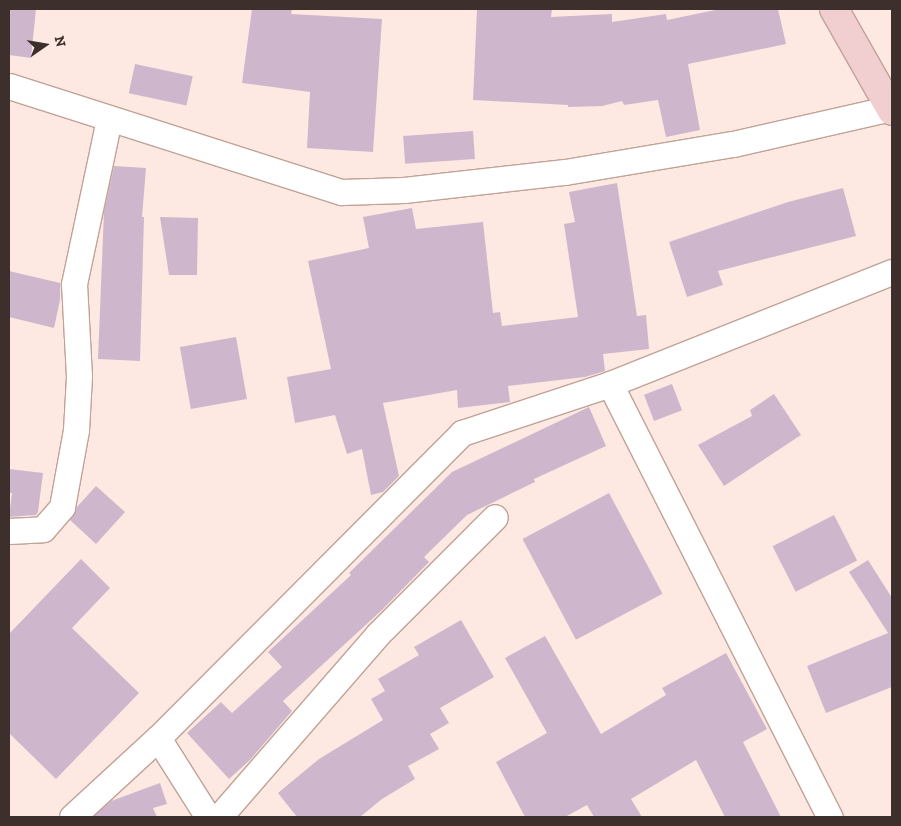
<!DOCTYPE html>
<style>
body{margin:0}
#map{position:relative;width:901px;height:826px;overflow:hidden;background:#fde9e2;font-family:"Zilla Slab",serif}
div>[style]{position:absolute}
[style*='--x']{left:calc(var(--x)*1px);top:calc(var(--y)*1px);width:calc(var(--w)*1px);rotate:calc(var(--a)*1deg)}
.building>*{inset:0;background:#ceb7cc;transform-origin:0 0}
.roads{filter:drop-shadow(1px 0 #c1a297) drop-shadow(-1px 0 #c1a297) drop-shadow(0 1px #c1a297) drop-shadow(0 -1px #c1a297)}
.street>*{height:25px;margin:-12.5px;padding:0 12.5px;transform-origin:12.5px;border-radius:12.5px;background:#fff}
.secondary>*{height:28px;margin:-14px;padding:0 14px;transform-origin:14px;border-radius:14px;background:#f1cfd0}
span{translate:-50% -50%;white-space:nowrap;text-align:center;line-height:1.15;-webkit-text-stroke:4.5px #fde9e2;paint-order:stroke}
.frame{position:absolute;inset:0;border:10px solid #3d302c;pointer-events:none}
.north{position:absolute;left:20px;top:20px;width:50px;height:50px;-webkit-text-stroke:4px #fde9e2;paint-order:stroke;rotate:77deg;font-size:14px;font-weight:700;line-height:20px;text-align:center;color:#3d302c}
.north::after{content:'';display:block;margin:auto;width:18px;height:22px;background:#3d302c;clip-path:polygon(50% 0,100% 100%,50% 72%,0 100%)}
</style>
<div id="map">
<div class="building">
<i style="clip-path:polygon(9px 9px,36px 9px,31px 58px,9px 55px)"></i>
<i style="clip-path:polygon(252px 9px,292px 9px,291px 14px,382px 19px,373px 152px,307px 148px,310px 92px,242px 83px)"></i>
<i style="clip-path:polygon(477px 9px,552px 9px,551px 17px,612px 14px,612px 22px,666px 14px,667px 20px,720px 9px,778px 9px,786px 44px,688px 64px,700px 130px,666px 137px,658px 100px,624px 105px,622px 101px,602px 106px,568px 107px,568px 105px,473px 100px)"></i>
<i style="left:135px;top:64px;width:59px;height:30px;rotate:12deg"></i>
<i style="left:473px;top:131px;width:28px;height:70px;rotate:86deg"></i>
<i style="clip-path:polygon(114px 166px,146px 168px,142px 217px,144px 217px,140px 361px,98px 359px,104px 211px)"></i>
<i style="clip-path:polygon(617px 183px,637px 316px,646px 315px,649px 349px,603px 354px,605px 371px,585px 377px,508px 386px,510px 402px,458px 408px,457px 390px,383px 403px,399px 476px,383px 492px,371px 495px,362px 449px,347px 454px,335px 415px,295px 423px,287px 377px,331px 369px,308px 261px,369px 248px,363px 217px,412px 208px,416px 229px,483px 222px,493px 313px,500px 312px,502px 326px,578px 317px,564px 224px,575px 222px,569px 192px)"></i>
<i style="clip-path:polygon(843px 188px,856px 236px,718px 271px,723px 285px,687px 297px,669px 242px,788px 202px)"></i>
<i style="clip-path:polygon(160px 217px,198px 218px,197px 275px,169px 275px)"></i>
<i style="clip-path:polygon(9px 271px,60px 283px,60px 300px,54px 328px,9px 317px)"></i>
<i style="left:236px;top:337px;width:63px;height:57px;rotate:80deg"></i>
<i style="left:672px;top:384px;width:28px;height:30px;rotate:69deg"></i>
<i style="clip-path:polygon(774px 394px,801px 435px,724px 486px,698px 445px,752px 416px,750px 410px)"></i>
<i style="clip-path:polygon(589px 407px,606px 446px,534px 479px,535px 482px,467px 515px,424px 557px,429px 562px,383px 609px,283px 701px,292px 711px,250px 760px,229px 779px,187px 733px,221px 702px,232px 713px,282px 667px,268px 652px,351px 575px,349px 573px,452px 472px)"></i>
<i style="clip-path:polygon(9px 469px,43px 473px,38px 512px,36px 515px,9px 517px,12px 493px,9px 493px)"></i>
<i style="clip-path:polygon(96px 486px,125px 512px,96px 544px,70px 520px,77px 507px)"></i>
<i style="left:609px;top:493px;width:114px;height:98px;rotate:62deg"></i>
<i style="left:834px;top:515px;width:51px;height:69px;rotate:63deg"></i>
<i style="clip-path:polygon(81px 559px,110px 588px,72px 628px,139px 693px,56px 779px,9px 733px,9px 634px)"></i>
<i style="clip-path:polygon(868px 560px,892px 598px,892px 687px,826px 713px,807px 666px,888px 633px,849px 572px)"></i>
<i style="clip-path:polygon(461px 620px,494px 677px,440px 708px,449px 723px,430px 734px,439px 749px,408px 766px,415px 779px,382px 799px,360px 817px,297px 817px,278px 793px,319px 759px,383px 720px,371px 699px,385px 691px,378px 679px,419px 655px,414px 647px)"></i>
<i style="clip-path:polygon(545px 636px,601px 734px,666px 695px,662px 688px,726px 653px,767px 729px,743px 742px,781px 817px,725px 817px,696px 760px,631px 799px,642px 817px,594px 817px,587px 805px,565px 817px,525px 817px,496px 762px,547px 733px,505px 658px)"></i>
<i style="clip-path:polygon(160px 783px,167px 804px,153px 808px,157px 817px,93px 817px,111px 801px)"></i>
</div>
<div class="roads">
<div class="street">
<i style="--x:9;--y:86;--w:349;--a:17.7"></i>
<i style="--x:341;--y:192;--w:63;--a:-1.8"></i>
<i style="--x:404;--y:190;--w:162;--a:-6.4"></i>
<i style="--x:565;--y:172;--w:170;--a:-9.5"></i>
<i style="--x:733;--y:144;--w:162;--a:-12.8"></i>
<i style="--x:610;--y:384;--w:486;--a:63.1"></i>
<i style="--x:9;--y:531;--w:34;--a:-3"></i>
<i style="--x:43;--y:529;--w:29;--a:-49"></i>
<i style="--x:62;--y:507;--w:78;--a:-79.7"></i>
<i style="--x:76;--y:430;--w:54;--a:-86.8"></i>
<i style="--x:79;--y:376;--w:92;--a:-93.1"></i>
<i style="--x:74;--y:284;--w:169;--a:-78"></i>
<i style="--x:158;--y:738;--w:93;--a:57.7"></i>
<i style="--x:72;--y:817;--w:117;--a:-42.6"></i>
<i style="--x:158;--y:738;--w:431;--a:-45.1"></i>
<i style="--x:462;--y:433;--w:156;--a:-18.3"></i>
<i style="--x:610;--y:384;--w:303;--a:-21.7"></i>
<i style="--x:219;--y:817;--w:242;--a:-49"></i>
<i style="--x:378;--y:634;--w:165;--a:-45"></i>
</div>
<div class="secondary">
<i style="--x:834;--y:9;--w:117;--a:60.4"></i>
</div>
</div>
<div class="frame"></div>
<div class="north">N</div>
</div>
